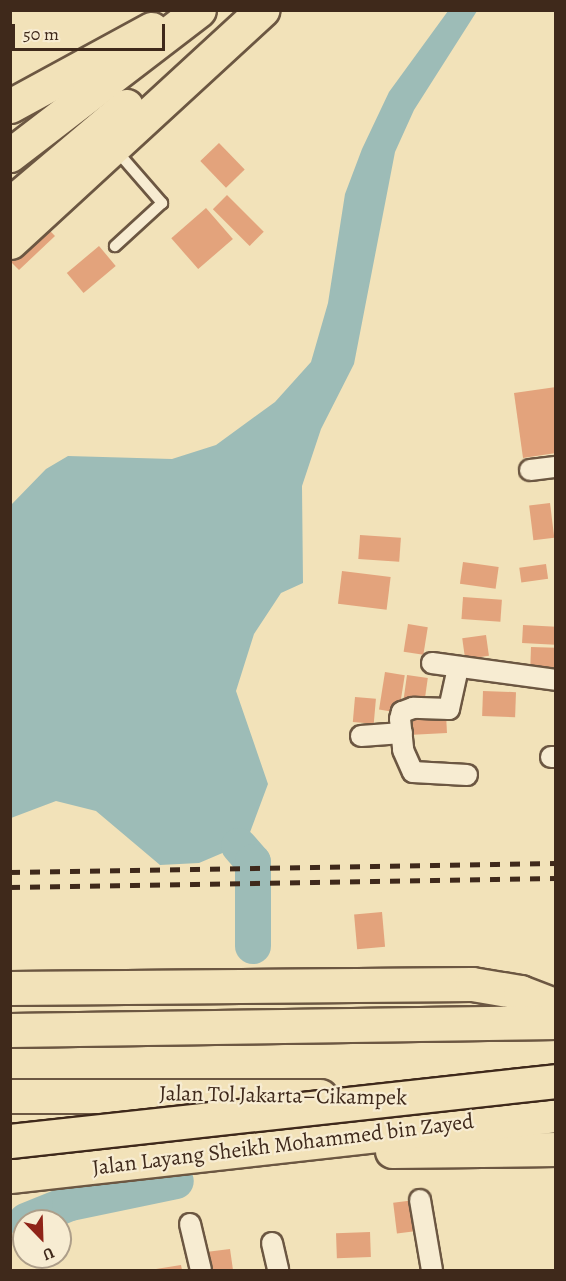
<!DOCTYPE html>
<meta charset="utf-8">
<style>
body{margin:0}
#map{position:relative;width:566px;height:1281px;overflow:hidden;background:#f2e2b9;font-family:Alegreya,serif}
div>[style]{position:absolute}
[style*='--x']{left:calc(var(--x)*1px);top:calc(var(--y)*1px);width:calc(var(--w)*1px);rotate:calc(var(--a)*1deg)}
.water>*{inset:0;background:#9dbcb7}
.river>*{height:36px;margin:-18px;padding:0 18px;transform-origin:18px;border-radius:18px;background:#9dbcb7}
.building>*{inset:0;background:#e3a37c;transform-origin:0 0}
.roads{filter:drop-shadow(2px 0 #6c5742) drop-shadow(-2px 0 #6c5742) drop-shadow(0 2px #6c5742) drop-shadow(0 -2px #6c5742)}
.service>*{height:10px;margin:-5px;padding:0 5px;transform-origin:5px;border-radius:5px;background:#f7ecd2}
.minor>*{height:20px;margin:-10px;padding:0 10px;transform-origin:10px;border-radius:10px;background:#f7ecd2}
.motorway>*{height:33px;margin:-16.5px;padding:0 16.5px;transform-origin:16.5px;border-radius:16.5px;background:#f2e2b9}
.rail>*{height:4.5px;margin-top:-2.25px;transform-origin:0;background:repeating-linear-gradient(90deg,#3f291b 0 10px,transparent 0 20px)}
.bridges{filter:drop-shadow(2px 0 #3f291b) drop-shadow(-2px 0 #3f291b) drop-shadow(0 2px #3f291b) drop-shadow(0 -2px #3f291b)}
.motorway-bridge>*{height:33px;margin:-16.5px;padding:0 16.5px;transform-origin:16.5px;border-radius:16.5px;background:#f2e2b9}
span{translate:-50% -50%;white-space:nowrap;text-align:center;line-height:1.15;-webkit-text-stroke:4.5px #f7ecd2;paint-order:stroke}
.street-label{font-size:22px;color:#3f291b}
.frame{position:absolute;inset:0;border:12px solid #3f291b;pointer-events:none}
.north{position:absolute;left:12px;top:1209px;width:60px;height:60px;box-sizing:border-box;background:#f7ecd2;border:2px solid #ad9e89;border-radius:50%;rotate:157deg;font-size:16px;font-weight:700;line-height:24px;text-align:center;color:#3f291b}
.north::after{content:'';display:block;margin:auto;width:21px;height:27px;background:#8f2418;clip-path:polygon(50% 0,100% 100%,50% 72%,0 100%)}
.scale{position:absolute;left:12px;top:24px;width:153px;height:27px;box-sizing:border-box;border:3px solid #3f291b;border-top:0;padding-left:8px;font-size:18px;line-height:21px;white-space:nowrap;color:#3f291b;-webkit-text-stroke:4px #f7ecd2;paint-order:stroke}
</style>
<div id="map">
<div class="water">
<i style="clip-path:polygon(448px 11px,477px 11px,414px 110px,395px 152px,354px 364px,321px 429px,302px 486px,303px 583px,281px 593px,254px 634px,236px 691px,268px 784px,246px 843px,199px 863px,160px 865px,96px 811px,56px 801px,11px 818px,11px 505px,46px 469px,68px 456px,172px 459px,216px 445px,275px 402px,311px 362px,328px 303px,345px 194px,362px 149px,389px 92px)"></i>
</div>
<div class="river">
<i style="--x:239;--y:846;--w:21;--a:49"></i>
<i style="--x:253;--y:862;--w:84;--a:90"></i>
<i style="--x:26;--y:1221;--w:48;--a:-22.2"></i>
<i style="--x:70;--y:1203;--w:108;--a:-11.7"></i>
</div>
<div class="building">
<i style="left:219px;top:143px;width:37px;height:26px;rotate:46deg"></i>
<i style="clip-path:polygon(10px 190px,55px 236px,19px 270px,10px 261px)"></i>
<i style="left:227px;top:195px;width:52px;height:20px;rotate:45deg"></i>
<i style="left:206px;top:208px;width:41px;height:46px;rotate:49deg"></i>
<i style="left:99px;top:246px;width:26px;height:42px;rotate:50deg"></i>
<i style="clip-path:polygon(556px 387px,556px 453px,523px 458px,514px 393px)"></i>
<i style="left:550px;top:503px;width:35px;height:21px;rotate:83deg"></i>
<i style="left:360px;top:535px;width:41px;height:24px;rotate:4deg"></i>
<i style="left:463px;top:562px;width:36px;height:22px;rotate:8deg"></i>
<i style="left:546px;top:564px;width:15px;height:27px;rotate:82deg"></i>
<i style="left:342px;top:571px;width:49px;height:33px;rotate:7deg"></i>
<i style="left:463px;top:597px;width:39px;height:22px;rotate:4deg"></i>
<i style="left:408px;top:624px;width:20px;height:28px;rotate:9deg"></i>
<i style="left:523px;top:625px;width:33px;height:18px;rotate:3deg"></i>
<i style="left:486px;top:635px;width:21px;height:24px;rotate:82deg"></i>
<i style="left:531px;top:647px;width:25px;height:24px;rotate:2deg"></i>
<i style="left:385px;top:672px;width:20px;height:38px;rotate:9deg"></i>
<i style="left:407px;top:675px;width:21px;height:30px;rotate:8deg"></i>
<i style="left:483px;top:691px;width:33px;height:25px;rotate:2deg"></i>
<i style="left:355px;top:697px;width:21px;height:25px;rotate:5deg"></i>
<i style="left:446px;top:714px;width:19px;height:34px;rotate:87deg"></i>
<i style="left:382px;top:912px;width:35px;height:28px;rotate:85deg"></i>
<i style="left:415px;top:1200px;width:31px;height:22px;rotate:83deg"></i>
<i style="left:370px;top:1232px;width:25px;height:34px;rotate:88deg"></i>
<i style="clip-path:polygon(230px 1249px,233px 1270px,209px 1270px,206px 1252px)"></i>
<i style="clip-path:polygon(181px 1265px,182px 1270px,156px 1270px,156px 1269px)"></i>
</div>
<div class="roads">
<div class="service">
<i style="--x:115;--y:149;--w:72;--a:49"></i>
<i style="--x:162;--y:203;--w:64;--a:137.5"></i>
</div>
<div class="minor">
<i style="--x:530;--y:470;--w:26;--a:-7"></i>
<i style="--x:432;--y:663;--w:125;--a:7.8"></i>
<i style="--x:458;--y:668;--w:42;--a:102.4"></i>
<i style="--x:449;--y:709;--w:36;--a:-178"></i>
<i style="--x:413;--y:708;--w:12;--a:160"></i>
<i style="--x:402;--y:712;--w:7;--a:106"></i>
<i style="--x:400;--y:719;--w:31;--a:84"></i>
<i style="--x:403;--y:750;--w:24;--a:66"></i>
<i style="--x:413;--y:772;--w:54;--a:3.2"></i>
<i style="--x:361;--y:736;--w:41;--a:-4.2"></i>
<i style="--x:551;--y:757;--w:5;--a:0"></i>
<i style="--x:420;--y:1200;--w:71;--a:80.3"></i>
<i style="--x:190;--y:1224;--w:47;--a:76.6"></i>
<i style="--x:272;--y:1243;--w:28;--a:77"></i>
</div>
<div class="motorway">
<i style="--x:10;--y:106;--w:161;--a:-28.6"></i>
<i style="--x:10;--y:155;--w:238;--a:-37.5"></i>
<i style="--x:10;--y:204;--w:152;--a:-40.2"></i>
<i style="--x:10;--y:242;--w:343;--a:-42.6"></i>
<i style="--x:10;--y:988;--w:462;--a:-0.5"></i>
<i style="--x:472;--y:984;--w:49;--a:9.5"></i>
<i style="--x:520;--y:992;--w:39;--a:21"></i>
<i style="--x:10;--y:1030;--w:546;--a:-0.84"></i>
<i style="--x:10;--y:1096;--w:310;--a:0"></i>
<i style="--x:392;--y:1151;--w:164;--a:-0.7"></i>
<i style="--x:10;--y:1176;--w:549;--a:-6.37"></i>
</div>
</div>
<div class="rail">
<i style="--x:10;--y:872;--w:546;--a:-0.94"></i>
<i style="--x:10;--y:887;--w:546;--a:-0.94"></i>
</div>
<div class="bridges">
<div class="motorway-bridge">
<i style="--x:10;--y:1141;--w:549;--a:-6.27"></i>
</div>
</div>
<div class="street-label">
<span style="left:283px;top:1096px;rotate:1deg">Jalan Tol Jakarta–Cikampek</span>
<span style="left:283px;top:1145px;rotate:-7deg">Jalan Layang Sheikh Mohammed bin Zayed</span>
</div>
<div class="frame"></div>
<div class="north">U</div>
<div class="scale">50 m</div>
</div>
